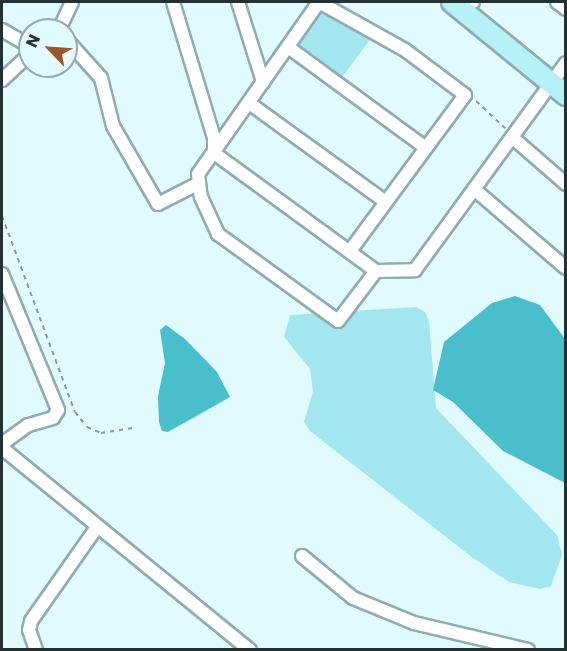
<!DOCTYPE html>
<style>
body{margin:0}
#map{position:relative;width:567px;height:651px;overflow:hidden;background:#e1fafd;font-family:Poppins,sans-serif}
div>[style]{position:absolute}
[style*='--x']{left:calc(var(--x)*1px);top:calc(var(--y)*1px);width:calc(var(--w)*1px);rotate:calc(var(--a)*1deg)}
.green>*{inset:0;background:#a2e7ef}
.water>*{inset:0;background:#48bfcb}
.path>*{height:2px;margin-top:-1px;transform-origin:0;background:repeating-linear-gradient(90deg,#879b9d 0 4.5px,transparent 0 9px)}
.roads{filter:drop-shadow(2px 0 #8fadb1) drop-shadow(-2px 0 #8fadb1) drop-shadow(0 2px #8fadb1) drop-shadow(0 -2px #8fadb1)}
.minor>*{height:12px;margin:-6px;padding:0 6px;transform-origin:6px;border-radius:6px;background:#fff}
.primary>*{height:20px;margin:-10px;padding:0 10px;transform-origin:10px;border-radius:10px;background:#b6f1f7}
span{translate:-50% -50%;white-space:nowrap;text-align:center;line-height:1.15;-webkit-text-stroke:6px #e1fafd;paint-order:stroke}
.frame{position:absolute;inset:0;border:3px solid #243132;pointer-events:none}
.north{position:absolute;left:18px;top:18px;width:60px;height:60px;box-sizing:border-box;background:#e1fafd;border:2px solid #95aaac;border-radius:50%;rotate:295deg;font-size:16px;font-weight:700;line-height:24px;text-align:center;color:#243132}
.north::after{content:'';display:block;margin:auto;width:21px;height:27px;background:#9b5826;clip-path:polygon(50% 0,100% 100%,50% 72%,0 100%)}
</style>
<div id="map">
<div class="green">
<i style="clip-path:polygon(323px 9px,372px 37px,340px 80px,297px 48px,296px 43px,317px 12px)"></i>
<i style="clip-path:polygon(416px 307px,425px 312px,429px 321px,436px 408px,557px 535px,562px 555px,551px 586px,540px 589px,509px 582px,473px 558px,310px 431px,304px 422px,313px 391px,310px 369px,284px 337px,290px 315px)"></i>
</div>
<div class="water">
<i style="clip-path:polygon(515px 296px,540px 305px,565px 339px,565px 483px,503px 451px,453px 402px,433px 390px,444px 342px,492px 303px)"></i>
<i style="clip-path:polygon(166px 325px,185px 339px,217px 372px,230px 397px,168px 432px,162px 431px,159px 422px,158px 396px,165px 363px,160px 330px)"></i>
</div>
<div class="path">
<i style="--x:476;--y:101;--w:40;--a:43"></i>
<i style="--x:2;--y:216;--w:209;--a:69.6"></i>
<i style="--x:75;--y:412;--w:19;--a:51"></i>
<i style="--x:87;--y:427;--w:15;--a:23"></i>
<i style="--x:101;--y:433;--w:32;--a:-9"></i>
</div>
<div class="roads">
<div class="minor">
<i style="--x:173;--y:2;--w:142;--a:73.2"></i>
<i style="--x:214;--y:138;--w:15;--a:90"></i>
<i style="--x:238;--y:2;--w:84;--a:72.6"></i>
<i style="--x:319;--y:2;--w:210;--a:125.1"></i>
<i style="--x:198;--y:174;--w:23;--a:83"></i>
<i style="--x:201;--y:197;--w:41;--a:65.3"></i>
<i style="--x:218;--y:234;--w:148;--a:35.9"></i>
<i style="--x:338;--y:321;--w:63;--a:-52.8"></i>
<i style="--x:319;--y:2;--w:98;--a:29.2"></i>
<i style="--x:405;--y:50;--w:75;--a:36.9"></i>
<i style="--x:465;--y:95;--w:194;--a:126.4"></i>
<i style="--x:557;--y:2;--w:11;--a:38"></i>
<i style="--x:462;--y:7;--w:12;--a:-24"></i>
<i style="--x:2;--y:30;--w:32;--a:30"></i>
<i style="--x:59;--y:30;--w:31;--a:-65"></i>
<i style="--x:66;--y:39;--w:52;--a:48.1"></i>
<i style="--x:101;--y:78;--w:49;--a:76"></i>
<i style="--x:113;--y:126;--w:90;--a:60"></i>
<i style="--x:158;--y:204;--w:46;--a:-27.1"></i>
<i style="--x:288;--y:47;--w:171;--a:36.2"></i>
<i style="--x:2;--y:80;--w:38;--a:-43"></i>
<i style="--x:249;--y:103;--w:169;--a:35.9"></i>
<i style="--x:512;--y:137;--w:72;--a:41"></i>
<i style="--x:214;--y:153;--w:200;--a:36.1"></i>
<i style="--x:376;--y:271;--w:39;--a:-1"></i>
<i style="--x:415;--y:270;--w:256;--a:-53.9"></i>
<i style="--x:474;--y:189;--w:121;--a:40.7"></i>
<i style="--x:2;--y:274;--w:147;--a:67.6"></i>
<i style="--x:58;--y:410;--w:9;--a:122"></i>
<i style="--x:53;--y:418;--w:26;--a:164"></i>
<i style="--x:28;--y:425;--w:32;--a:144"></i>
<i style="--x:2;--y:448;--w:320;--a:39.2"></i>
<i style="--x:302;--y:556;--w:66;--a:39.5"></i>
<i style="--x:353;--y:598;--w:66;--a:22.3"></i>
<i style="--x:414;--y:623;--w:117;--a:13.3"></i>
<i style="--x:36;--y:650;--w:21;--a:-109"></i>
<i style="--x:29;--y:630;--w:9;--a:-77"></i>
<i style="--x:31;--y:621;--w:115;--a:-54.9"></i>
</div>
<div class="primary">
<i style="--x:452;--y:2;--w:147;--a:39.2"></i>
</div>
</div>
<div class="frame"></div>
<div class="north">N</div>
</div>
